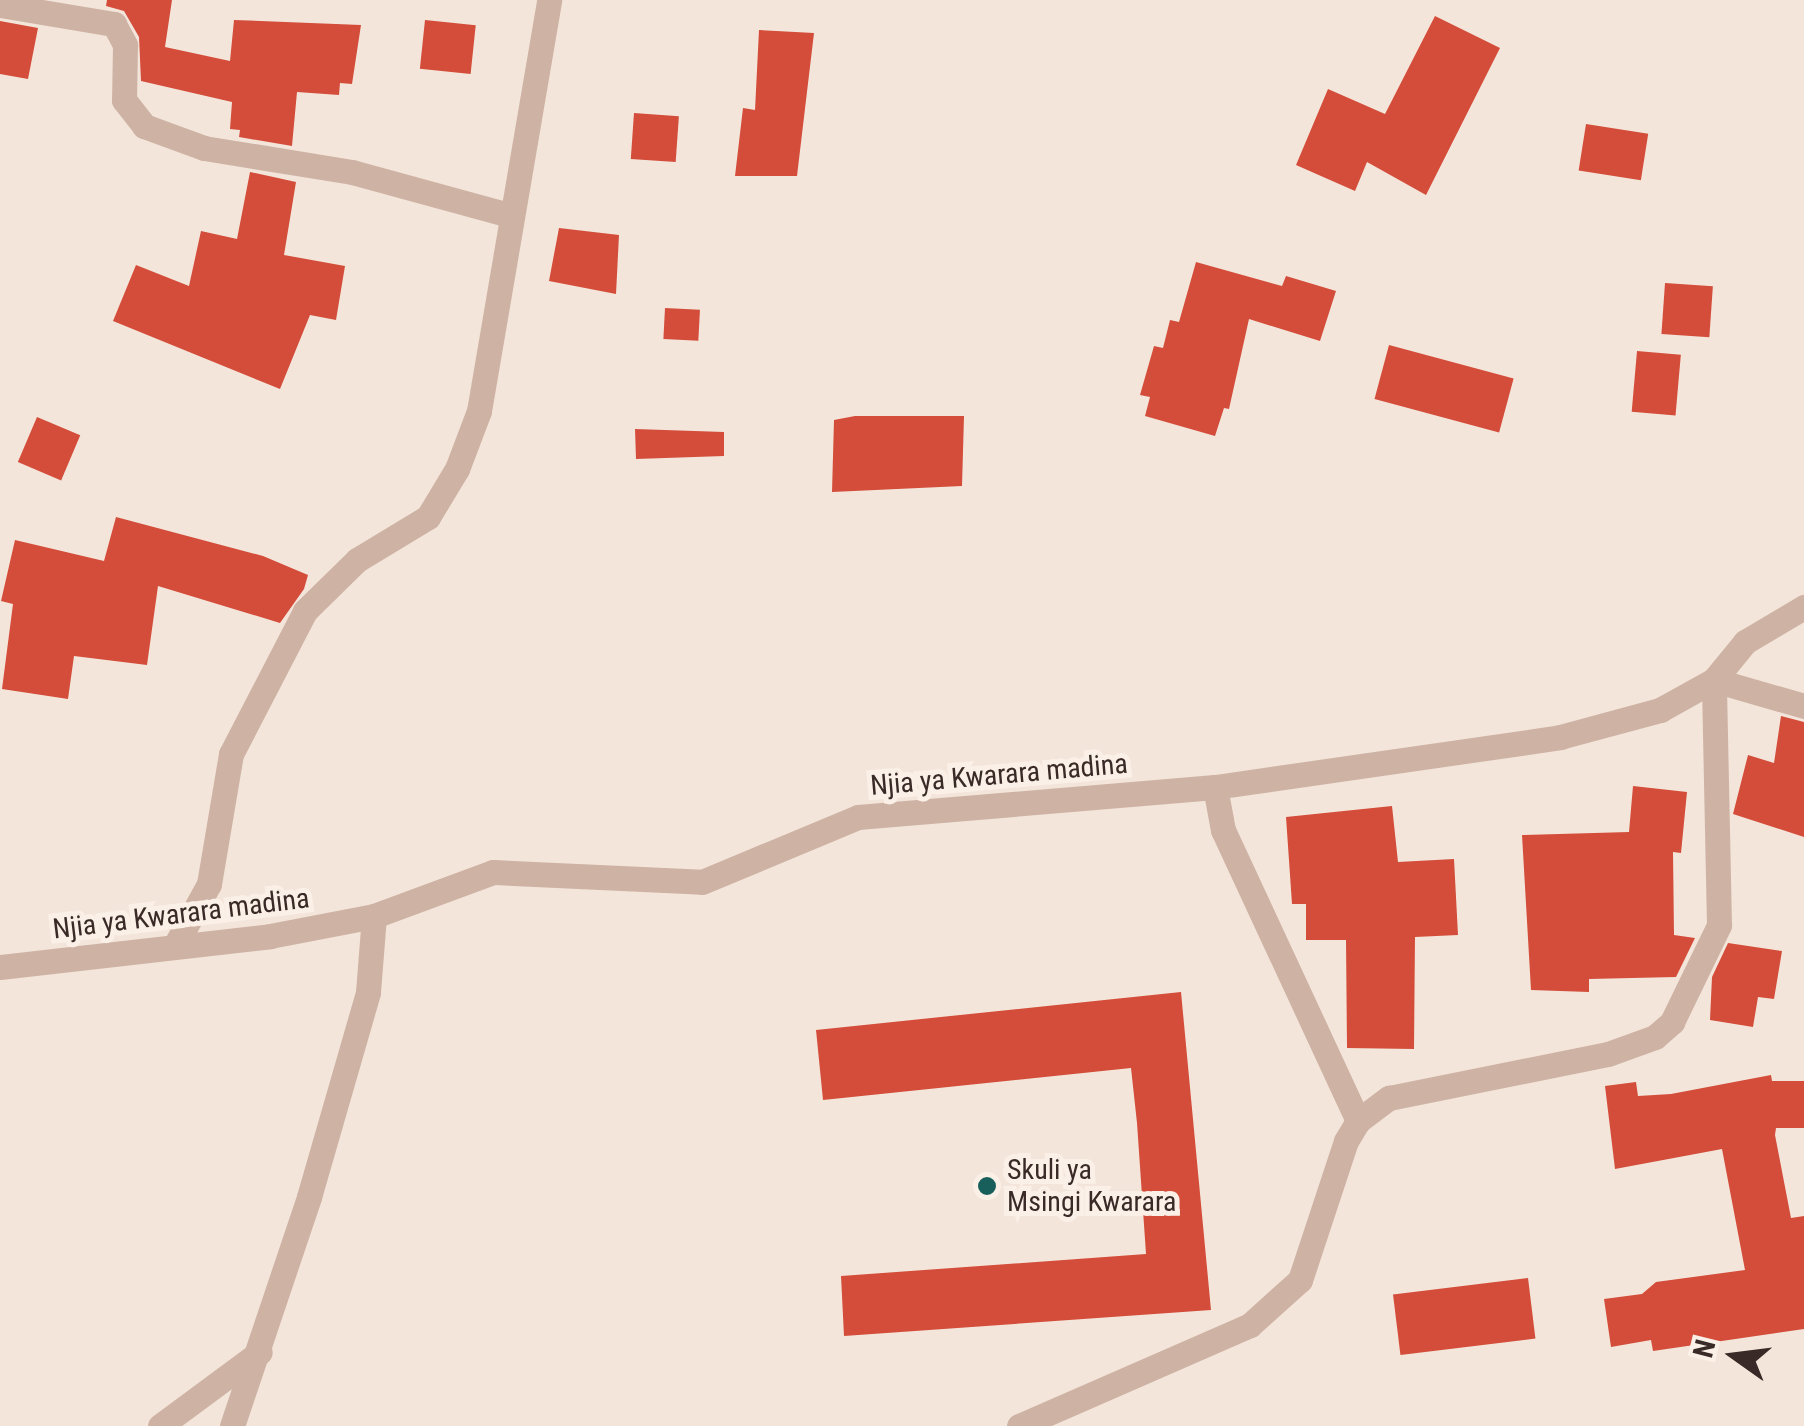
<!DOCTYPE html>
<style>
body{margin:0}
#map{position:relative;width:1804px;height:1426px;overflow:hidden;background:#f4e5da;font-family:"Roboto Condensed",sans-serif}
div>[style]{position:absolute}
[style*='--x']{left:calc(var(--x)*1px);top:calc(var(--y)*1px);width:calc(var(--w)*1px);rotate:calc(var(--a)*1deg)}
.building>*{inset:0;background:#d34d3a;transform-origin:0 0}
.street>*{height:25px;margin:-12.5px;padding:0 12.5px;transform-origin:12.5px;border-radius:12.5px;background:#ceb3a5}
.dots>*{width:28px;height:28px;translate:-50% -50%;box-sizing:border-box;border:5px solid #fbf0e7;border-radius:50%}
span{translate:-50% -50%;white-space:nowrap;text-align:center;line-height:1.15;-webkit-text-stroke:10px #fbf0e7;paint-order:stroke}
.street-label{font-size:28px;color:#392a27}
.poi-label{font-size:28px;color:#392a27}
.left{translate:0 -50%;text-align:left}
.north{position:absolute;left:1684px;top:1306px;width:100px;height:100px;-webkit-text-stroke:8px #fbf0e7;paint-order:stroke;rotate:284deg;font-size:28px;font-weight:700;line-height:40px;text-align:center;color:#392a27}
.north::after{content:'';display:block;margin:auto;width:35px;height:45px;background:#392a27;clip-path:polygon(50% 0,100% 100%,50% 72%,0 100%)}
</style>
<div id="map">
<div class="building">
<i style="clip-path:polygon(107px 0,172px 0,165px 47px,230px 61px,234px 20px,361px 25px,352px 84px,340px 83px,339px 95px,297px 92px,292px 146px,239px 137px,240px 130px,230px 129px,232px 102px,141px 81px,139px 37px,124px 11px,106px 6px)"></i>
<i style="clip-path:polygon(1435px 16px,1500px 48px,1426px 195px,1367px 162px,1355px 191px,1296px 165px,1328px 89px,1385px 114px)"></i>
<i style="left:425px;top:20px;width:51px;height:49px;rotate:6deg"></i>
<i style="clip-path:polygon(0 21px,38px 28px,28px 79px,0 74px)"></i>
<i style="clip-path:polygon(759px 30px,814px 33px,797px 176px,735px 176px,743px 108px,755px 110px)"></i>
<i style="left:634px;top:113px;width:45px;height:46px;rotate:4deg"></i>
<i style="left:1586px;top:124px;width:63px;height:47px;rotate:9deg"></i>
<i style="clip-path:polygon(250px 172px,296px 182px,284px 255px,345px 266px,336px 320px,310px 315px,280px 389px,113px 321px,136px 265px,189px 286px,201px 231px,237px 239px)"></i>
<i style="clip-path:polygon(559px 228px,619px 235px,616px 294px,549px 281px)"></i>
<i style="clip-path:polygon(1196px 262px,1282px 286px,1286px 276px,1336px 291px,1320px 341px,1249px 319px,1229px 409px,1224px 408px,1215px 436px,1145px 416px,1150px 397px,1140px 395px,1154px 346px,1163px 348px,1170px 320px,1179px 322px)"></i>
<i style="left:1665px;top:283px;width:48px;height:51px;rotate:4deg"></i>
<i style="left:665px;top:308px;width:35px;height:31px;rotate:3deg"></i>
<i style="left:1389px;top:345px;width:129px;height:56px;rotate:15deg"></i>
<i style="left:1637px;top:351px;width:44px;height:61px;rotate:5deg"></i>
<i style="clip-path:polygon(855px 416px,964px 416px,962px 486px,832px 492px,834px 420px)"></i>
<i style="left:37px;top:417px;width:47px;height:49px;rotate:23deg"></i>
<i style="clip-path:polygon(635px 429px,724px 432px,724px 456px,636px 459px)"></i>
<i style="clip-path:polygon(116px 517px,263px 556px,308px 575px,304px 589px,280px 623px,158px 586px,147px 665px,74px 656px,68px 699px,2px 689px,13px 604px,1px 601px,15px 540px,104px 561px)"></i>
<i style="clip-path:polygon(1781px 716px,1804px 722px,1804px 837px,1733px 814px,1748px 755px,1774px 763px)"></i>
<i style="clip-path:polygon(1633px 786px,1687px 792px,1681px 853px,1673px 852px,1674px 935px,1695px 938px,1676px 977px,1589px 979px,1589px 992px,1531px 990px,1522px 835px,1629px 832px)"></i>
<i style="clip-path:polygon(1392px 806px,1398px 862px,1454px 859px,1458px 935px,1415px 937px,1414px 1049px,1347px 1048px,1346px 940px,1306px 940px,1306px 904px,1292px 904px,1286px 817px)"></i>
<i style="clip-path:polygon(1728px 943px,1782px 951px,1774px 999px,1758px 997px,1753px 1027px,1710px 1020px,1712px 977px)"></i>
<i style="clip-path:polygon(1181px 992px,1211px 1310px,844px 1336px,841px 1276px,1146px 1254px,1137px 1123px,1131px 1068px,823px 1100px,816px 1030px)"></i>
<i style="clip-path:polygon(1771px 1075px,1772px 1081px,1804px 1081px,1804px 1128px,1776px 1128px,1775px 1135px,1791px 1218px,1804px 1216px,1804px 1329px,1653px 1351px,1651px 1340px,1611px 1347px,1604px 1299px,1642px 1294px,1656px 1282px,1745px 1270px,1722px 1149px,1615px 1169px,1605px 1086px,1636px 1082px,1638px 1096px,1671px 1094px)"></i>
<i style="left:1528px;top:1278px;width:61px;height:136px;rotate:83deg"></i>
</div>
<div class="street">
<i style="--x:0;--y:5;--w:116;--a:9.5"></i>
<i style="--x:114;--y:24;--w:24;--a:62"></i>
<i style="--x:125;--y:45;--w:55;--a:91"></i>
<i style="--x:124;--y:100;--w:33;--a:52"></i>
<i style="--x:144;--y:126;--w:64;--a:20.1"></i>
<i style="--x:204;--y:148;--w:150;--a:9.2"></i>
<i style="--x:352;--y:172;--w:163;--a:15.3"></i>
<i style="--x:1215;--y:787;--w:44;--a:79.5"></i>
<i style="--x:1223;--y:830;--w:321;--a:65.1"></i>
<i style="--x:176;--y:944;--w:68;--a:-61.2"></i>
<i style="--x:209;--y:884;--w:132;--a:-80.4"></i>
<i style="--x:231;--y:754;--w:161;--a:-62.6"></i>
<i style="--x:305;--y:611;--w:73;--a:-44.4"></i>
<i style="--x:357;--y:560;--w:83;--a:-31.2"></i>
<i style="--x:428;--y:517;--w:56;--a:-58.9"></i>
<i style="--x:457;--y:469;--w:62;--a:-69.2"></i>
<i style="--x:479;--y:411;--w:417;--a:-80.3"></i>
<i style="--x:0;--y:967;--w:272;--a:-6.5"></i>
<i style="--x:270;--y:936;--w:106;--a:-10.9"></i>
<i style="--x:374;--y:916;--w:127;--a:-20.3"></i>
<i style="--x:493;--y:872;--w:209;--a:2.7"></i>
<i style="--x:702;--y:882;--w:169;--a:-22.6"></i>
<i style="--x:858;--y:817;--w:358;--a:-4.8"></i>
<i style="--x:1215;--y:787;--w:349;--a:-8.2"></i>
<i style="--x:1560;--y:737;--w:104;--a:-15.1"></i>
<i style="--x:1660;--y:710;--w:62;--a:-29.1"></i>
<i style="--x:1714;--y:680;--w:49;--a:-50.8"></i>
<i style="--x:1745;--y:642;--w:69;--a:-30.7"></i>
<i style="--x:160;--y:1426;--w:124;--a:-36.5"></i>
<i style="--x:232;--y:1426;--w:242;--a:-71.4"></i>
<i style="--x:309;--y:1197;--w:213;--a:-73.9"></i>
<i style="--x:368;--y:992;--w:76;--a:-85.5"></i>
<i style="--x:1019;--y:1426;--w:252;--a:-23.6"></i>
<i style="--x:1250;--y:1325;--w:67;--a:-42"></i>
<i style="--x:1300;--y:1280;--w:146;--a:-71.7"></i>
<i style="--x:1346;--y:1141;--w:23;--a:-59"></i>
<i style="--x:1358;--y:1121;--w:39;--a:-37"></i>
<i style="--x:1389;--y:1098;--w:223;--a:-11.4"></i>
<i style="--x:1608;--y:1054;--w:50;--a:-19.9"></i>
<i style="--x:1655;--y:1037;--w:23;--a:-41"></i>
<i style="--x:1672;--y:1022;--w:108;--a:-64.1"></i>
<i style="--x:1719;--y:925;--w:245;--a:-91.2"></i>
<i style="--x:1714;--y:680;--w:94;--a:16.1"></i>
</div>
<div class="dots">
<i style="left:987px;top:1186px;background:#185f5b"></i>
</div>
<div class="street-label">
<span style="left:999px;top:775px;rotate:-5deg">Njia ya Kwarara madina</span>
<span style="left:181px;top:914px;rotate:-7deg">Njia ya Kwarara madina</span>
</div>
<div class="poi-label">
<span class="left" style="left:1007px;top:1186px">Skuli ya<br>Msingi Kwarara</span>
</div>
<div class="north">N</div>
</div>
